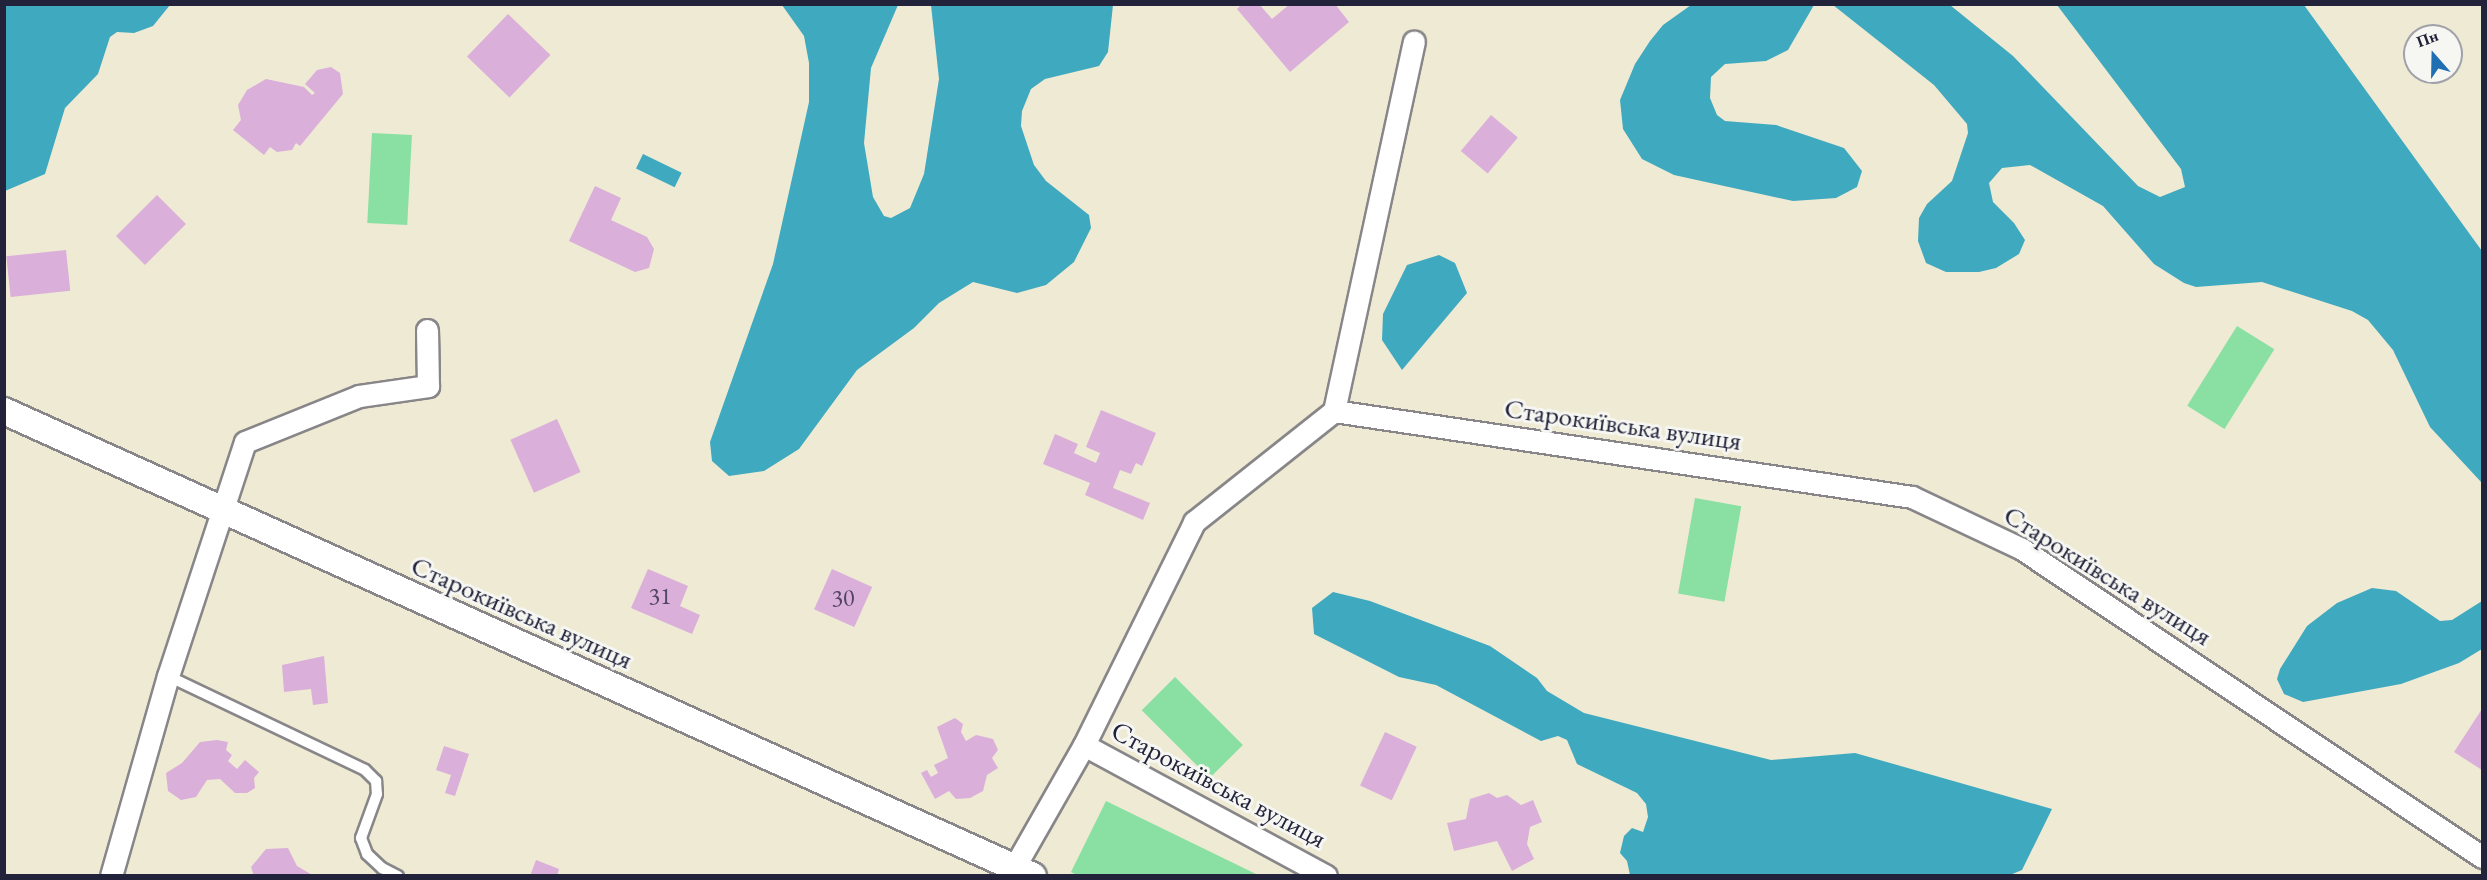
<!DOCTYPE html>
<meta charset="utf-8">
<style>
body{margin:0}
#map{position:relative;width:2487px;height:880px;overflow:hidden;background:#efead4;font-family:"EB Garamond",serif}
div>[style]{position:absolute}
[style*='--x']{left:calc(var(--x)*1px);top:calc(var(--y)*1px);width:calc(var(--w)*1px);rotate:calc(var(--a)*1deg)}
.green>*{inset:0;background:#8ae0a3;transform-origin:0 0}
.water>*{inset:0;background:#3fa9bf;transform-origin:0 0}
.building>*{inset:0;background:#daafda;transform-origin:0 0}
.roads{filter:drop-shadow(2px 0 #888688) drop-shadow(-2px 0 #888688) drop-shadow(0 2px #888688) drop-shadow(0 -2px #888688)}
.service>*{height:10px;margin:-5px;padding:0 5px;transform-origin:5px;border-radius:5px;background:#fff}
.minor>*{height:21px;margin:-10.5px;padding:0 10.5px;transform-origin:10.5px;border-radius:10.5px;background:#fff}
.tertiary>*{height:26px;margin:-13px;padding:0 13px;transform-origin:13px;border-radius:13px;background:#fff}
span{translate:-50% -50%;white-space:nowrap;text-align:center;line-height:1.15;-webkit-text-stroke:6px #f6f6f2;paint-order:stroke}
.number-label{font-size:24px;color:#504563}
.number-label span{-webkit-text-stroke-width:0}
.street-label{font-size:27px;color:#22223b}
.frame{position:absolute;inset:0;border:6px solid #22223b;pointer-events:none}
.north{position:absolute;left:2403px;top:24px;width:60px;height:60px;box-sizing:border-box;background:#f6f6f2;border:2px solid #a1a1a9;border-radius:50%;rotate:340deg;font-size:16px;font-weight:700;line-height:24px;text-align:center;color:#22223b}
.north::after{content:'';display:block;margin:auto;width:21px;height:27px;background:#1f6fb2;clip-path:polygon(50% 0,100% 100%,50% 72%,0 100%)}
</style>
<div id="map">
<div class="green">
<i style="left:372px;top:133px;width:40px;height:90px;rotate:3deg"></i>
<i style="left:2237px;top:326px;width:44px;height:94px;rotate:32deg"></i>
<i style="left:1695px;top:498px;width:47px;height:97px;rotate:10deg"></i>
<i style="left:1175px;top:677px;width:96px;height:47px;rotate:45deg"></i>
<i style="clip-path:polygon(1106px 801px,1258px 875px,1078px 876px,1071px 872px)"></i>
</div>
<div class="water">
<i style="clip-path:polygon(5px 4px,170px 5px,153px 26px,134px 33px,117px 32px,110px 37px,98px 74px,65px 108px,45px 174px,5px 191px)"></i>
<i style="clip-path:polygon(782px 5px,898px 5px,871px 68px,864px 143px,873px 197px,884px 216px,891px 218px,910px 208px,924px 174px,939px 79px,931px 5px,1113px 5px,1108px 52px,1099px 66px,1045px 79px,1031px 89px,1022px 111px,1021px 126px,1034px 165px,1046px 181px,1089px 215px,1091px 228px,1074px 262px,1046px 285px,1017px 293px,973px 282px,939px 303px,914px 328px,857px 370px,799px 449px,764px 471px,729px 476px,712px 461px,710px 442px,773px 264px,809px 102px,809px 63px,804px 36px)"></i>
<i style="clip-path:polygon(1691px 5px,1814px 5px,1788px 50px,1766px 61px,1725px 64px,1711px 77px,1710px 98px,1717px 115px,1725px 121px,1776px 125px,1844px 148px,1862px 171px,1857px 187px,1836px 198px,1793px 201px,1674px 175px,1642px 159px,1623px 129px,1620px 100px,1635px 64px,1650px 41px,1663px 25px)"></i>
<i style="clip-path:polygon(1833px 5px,1950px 5px,2013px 56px,2138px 186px,2160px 197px,2185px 187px,2181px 169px,2057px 5px,2304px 5px,2482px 251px,2482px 483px,2430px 427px,2393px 350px,2368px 320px,2352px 311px,2262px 282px,2196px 287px,2184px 283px,2154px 264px,2103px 206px,2030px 165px,2002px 168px,1989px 183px,1993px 202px,2014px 223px,2025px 240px,2019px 254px,1996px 268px,1979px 272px,1946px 272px,1926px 263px,1918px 241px,1919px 218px,1927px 204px,1952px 181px,1968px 133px,1967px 124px,1934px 85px)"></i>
<i style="left:643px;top:154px;width:43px;height:16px;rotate:26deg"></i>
<i style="clip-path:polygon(1439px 255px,1455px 263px,1467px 293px,1402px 370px,1382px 340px,1383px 314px,1407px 265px)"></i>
<i style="clip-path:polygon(2372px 588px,2396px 591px,2440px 621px,2452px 620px,2482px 601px,2482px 649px,2459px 663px,2401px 684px,2303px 702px,2284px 694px,2277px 679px,2280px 669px,2307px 626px,2337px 603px)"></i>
<i style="clip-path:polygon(1333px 592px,1370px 601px,1490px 646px,1537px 678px,1547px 691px,1584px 713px,1771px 760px,1855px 753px,2052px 809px,2022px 870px,2010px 875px,1630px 875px,1627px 861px,1620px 853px,1624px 836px,1632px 828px,1643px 832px,1648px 817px,1646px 804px,1637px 793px,1577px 764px,1567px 740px,1558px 736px,1541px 741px,1436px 685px,1399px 677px,1314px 634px,1312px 608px)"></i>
</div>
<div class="building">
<i style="clip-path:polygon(1242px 4px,1259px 4px,1272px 19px,1290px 4px,1335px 4px,1349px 22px,1290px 72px,1237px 9px)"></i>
<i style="left:508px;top:14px;width:59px;height:59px;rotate:44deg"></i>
<i style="clip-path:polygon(331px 67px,340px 73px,343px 94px,300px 146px,296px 143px,292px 150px,277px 152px,270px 147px,264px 155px,233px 130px,241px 120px,238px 105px,247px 90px,266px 79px,304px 87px,312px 95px,315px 93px,305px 84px,317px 70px)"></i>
<i style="left:1491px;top:115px;width:35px;height:47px;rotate:40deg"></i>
<i style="clip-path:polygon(595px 186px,621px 198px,611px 220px,647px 237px,654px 249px,649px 268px,635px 272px,569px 241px)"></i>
<i style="left:157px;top:195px;width:41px;height:58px;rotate:45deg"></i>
<i style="left:66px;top:250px;width:41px;height:60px;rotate:84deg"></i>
<i style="clip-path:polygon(1101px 410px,1156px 433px,1142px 466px,1136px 463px,1131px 474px,1120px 470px,1113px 488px,1150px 503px,1143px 520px,1085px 495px,1090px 483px,1043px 464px,1055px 434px,1078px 444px,1074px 453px,1096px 463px,1100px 453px,1086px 447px)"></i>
<i style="left:557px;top:419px;width:58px;height:51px;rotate:66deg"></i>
<i style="clip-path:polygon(648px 569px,688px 586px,680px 606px,700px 615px,692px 634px,631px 608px)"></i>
<i style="left:832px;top:569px;width:44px;height:44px;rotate:24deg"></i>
<i style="clip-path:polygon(324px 656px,328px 703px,313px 705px,311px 689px,284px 692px,282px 665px)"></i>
<i style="clip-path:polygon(2482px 709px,2482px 770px,2454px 752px)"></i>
<i style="clip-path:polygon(955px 718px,963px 724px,961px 732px,966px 741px,976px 735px,993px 739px,998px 750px,992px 758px,998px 768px,987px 775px,983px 791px,970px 798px,956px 799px,949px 791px,935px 799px,921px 773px,927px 770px,931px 777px,938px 773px,934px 765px,948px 758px,937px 727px)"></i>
<i style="left:1385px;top:732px;width:35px;height:59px;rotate:25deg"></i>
<i style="clip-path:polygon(217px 740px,228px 742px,226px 750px,232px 755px,228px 761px,237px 769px,245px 760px,259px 772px,254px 778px,255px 788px,247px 793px,235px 793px,220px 779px,207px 780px,196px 797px,181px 800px,168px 791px,166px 773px,182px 763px,200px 742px)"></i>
<i style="clip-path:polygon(444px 746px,469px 754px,455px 796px,445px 793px,451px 775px,436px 770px)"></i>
<i style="clip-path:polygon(1489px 793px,1497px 798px,1507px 795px,1521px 805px,1533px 800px,1542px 822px,1530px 827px,1527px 844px,1534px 859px,1512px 871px,1497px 841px,1454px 851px,1447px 823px,1466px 819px,1470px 799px)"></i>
<i style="clip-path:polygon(288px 848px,297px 866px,314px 876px,254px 876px,251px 867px,266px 849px)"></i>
<i style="clip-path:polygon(536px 860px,559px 869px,557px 876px,530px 876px)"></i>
</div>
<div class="roads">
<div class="service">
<i style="--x:168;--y:676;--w:218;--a:25.5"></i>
<i style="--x:365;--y:770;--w:16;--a:45"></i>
<i style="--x:376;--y:781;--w:13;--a:86"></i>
<i style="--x:377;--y:794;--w:47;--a:110"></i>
<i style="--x:361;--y:838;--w:17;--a:69"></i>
<i style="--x:367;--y:854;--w:21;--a:43"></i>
<i style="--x:382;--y:868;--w:18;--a:27"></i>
</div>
<div class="minor">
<i style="--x:1334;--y:411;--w:584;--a:8.46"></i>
<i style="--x:1912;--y:497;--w:122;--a:25.3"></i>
<i style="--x:2022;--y:549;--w:554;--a:33.8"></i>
<i style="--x:1084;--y:745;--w:275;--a:28.4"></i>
<i style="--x:1015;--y:866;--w:139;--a:-60.3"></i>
<i style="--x:1084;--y:745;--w:249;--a:-63.7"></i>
<i style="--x:1194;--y:522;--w:179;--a:-38.4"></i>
<i style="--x:1334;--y:411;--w:378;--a:-77.8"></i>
<i style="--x:111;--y:876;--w:208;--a:-74.1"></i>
<i style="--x:168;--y:676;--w:246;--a:-71.8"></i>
<i style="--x:245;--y:442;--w:123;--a:-22"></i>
<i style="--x:359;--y:396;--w:70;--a:-8.2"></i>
<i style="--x:428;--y:386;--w:56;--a:-91"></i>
</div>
<div class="tertiary">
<i style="--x:4;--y:411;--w:1129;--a:24.32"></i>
</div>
</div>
<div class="number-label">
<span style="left:660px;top:596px">31</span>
<span style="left:843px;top:598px">30</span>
</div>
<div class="street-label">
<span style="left:1623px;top:424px;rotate:8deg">Старокиївська вулиця</span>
<span style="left:2108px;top:575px;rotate:32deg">Старокиївська вулиця</span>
<span style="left:522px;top:612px;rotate:24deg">Старокиївська вулиця</span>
<span style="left:1219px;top:784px;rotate:28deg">Старокиївська вулиця</span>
</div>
<div class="frame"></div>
<div class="north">Пн</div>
</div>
